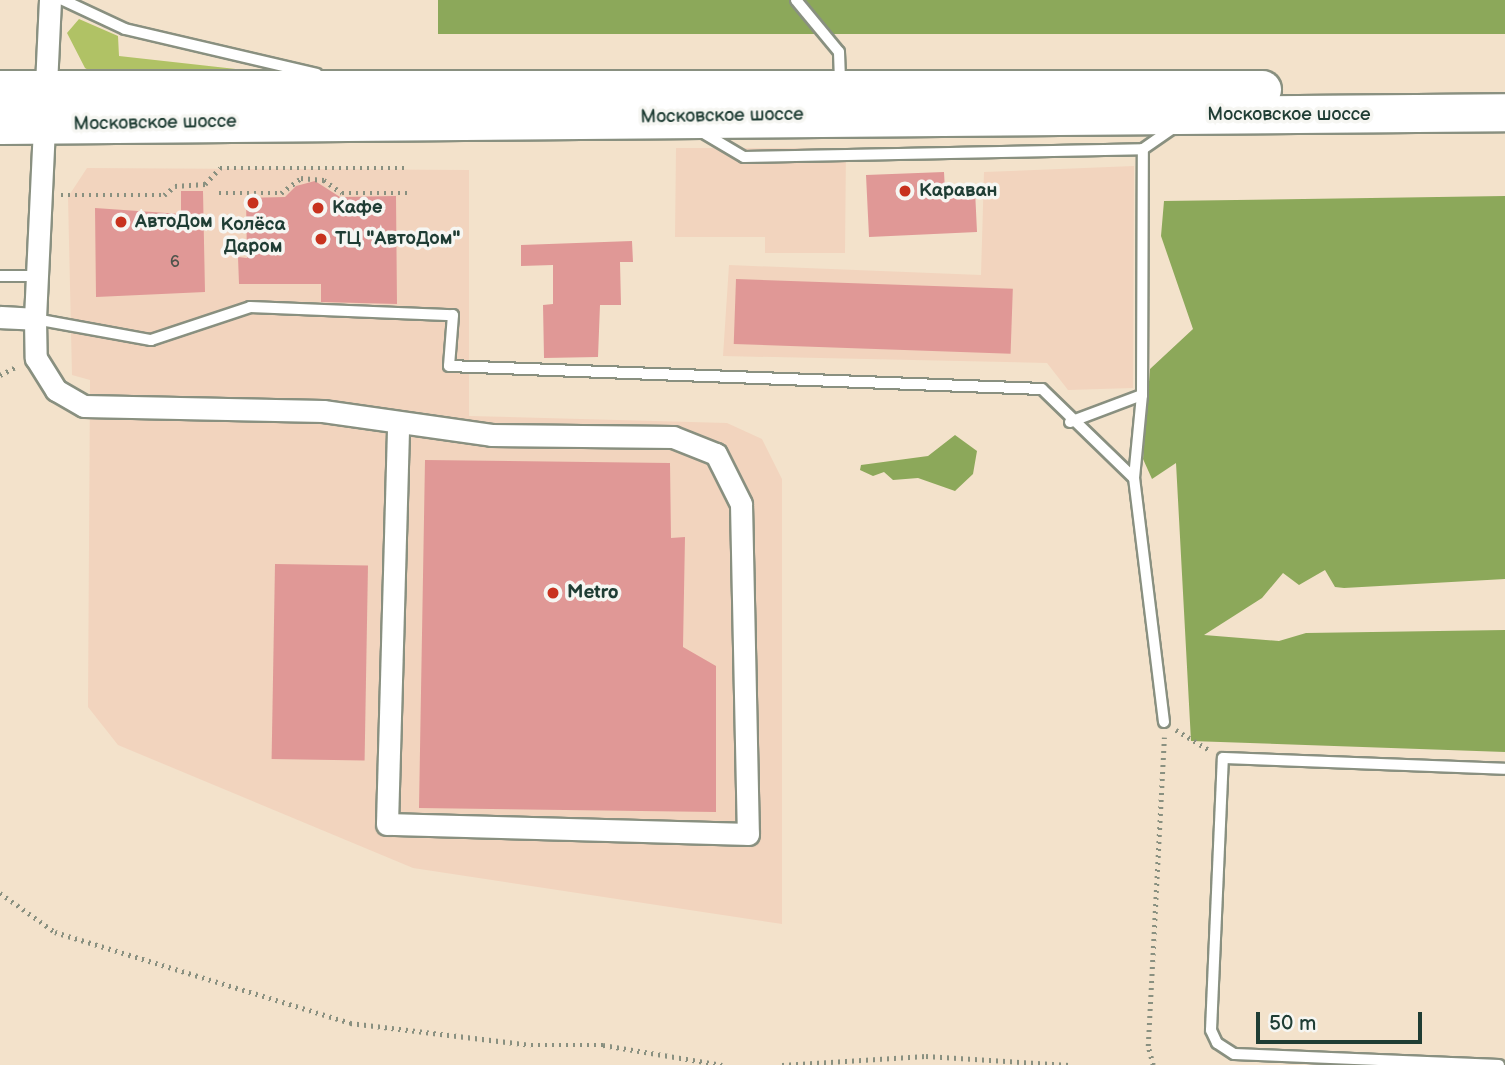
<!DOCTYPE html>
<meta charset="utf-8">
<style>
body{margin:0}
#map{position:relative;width:1505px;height:1065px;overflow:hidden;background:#f3e2cb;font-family:"Balsamiq Sans",sans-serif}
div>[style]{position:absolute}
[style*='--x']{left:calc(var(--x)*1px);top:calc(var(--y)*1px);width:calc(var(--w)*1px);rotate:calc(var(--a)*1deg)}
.built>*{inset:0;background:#f2d4be}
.green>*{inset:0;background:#b0c265}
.forest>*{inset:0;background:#8ca85a;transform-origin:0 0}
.building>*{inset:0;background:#e09896;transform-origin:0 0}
.path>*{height:4.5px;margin-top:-2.25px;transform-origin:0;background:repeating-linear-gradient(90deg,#899080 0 2px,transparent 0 7px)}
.roads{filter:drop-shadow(2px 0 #899080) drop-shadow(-2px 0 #899080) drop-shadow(0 2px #899080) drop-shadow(0 -2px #899080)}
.lane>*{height:10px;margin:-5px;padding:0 5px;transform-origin:5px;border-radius:5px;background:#fff}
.street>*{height:21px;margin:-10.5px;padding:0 10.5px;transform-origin:10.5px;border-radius:10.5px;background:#fff}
.highway>*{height:37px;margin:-18.5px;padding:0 18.5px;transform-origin:18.5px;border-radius:18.5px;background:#fff}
.dots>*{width:19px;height:19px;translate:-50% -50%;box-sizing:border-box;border:4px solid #f6f6f2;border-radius:50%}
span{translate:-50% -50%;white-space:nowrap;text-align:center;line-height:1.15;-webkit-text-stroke:7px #f6f6f2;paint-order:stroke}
.number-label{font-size:16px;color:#4f544c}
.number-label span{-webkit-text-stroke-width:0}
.street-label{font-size:19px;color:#1f3d34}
.poi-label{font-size:19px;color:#1f3d34;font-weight:700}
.left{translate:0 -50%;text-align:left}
.scale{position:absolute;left:1256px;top:1012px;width:166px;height:32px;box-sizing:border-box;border:4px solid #1f3d34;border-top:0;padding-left:9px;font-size:21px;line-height:24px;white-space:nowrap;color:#1f3d34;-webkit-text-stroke:5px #f6f6f2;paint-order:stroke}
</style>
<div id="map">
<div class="built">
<i style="clip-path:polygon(676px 148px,846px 148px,845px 253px,765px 253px,765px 237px,675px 237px)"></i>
<i style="clip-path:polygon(1134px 166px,1133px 388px,1068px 390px,1047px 363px,723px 356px,729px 265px,981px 275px,984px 172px)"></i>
<i style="clip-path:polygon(87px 168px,469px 170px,469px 416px,727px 423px,762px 439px,782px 479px,782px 924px,413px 868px,118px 745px,88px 707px,90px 380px,72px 375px,68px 197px)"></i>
</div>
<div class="green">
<i style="clip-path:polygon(79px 19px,118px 36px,119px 56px,263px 72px,100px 77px,85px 68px,67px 33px)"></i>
</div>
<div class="forest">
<i style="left:438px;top:0;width:1067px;height:34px"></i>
<i style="clip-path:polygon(1505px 196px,1505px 579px,1344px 588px,1335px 587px,1325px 570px,1299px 585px,1283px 573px,1262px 598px,1204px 635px,1279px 641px,1306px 633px,1505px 630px,1505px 752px,1191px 741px,1176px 463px,1152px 479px,1143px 459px,1150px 369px,1193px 329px,1161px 236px,1164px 201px)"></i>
<i style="clip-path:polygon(955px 435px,977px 451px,973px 474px,955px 491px,918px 478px,893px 480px,884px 472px,873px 476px,860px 470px,861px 465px,928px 456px)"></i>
</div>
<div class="building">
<i style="clip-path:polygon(944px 172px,945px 191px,975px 190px,977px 232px,869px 237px,866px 175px)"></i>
<i style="clip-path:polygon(315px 181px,340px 197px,396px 196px,397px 304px,321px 302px,321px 284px,239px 284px,238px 257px,247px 258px,246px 198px,285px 197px,296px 186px)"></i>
<i style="clip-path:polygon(181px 191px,203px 191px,205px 292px,96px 297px,95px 208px,181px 214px)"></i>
<i style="clip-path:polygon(632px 241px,633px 262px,620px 262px,621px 305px,600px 305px,598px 357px,544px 358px,543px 305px,553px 304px,553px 265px,521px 266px,521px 245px)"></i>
<i style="left:736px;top:279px;width:277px;height:65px;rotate:2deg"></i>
<i style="clip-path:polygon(425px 460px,670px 463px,671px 538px,685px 537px,683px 647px,716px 666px,716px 812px,419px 808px)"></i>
<i style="left:275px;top:564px;width:93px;height:195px;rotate:1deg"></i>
</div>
<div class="path">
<i style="--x:219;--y:193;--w:62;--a:0"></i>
<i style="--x:281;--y:193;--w:25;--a:-37"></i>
<i style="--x:301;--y:178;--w:23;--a:5"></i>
<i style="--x:324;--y:180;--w:22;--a:36"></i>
<i style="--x:342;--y:193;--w:67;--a:0"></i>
<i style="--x:61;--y:195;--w:103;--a:0"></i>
<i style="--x:164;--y:195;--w:14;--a:-39"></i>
<i style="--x:175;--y:186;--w:30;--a:-4"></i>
<i style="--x:205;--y:184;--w:22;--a:-47"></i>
<i style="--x:220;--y:168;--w:188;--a:0"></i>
<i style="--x:0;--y:375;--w:20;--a:-27"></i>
<i style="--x:1176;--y:730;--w:41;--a:31"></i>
<i style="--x:0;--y:893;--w:67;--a:35.3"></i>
<i style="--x:55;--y:932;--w:309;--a:17.1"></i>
<i style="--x:350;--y:1023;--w:182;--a:6.9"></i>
<i style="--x:531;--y:1045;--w:72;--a:0"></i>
<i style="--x:603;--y:1045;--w:121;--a:9.5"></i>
<i style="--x:782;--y:1065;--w:144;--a:-3.6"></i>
<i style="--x:926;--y:1056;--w:144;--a:3.6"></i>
<i style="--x:1153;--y:1065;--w:20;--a:-105"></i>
<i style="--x:1148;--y:1046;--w:309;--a:-87"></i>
</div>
<div class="roads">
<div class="lane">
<i style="--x:63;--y:0;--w:68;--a:25.1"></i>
<i style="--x:125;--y:29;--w:197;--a:13.2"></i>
<i style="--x:796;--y:0;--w:67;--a:50.4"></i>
<i style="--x:839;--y:52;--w:33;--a:88"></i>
<i style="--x:700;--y:131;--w:51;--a:30.6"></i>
<i style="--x:744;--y:157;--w:399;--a:-1.1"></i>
<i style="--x:0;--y:276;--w:37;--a:0"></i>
<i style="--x:35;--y:319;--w:118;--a:10.3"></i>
<i style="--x:151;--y:340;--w:104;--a:-18.4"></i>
<i style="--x:250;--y:307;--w:203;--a:2.3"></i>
<i style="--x:453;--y:315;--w:51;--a:94.5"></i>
<i style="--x:449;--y:366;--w:593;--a:2.22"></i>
<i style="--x:1042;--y:389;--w:128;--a:44.1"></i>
<i style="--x:1070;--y:422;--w:77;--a:-20.6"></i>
<i style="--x:1164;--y:722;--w:246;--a:-97"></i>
<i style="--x:1134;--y:478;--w:83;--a:-84.5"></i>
<i style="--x:1142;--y:395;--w:246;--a:-89.8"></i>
<i style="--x:1143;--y:149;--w:40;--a:-34.9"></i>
<i style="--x:1499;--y:1065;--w:265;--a:-177.6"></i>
<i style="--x:1234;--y:1054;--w:20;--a:-147"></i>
<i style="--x:1217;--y:1043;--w:14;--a:-115"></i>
<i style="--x:1211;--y:1030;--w:272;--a:-87.5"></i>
<i style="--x:1223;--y:758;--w:282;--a:2.2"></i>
</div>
<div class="street">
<i style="--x:50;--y:0;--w:319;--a:92.7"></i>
<i style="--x:35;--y:319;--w:39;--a:89"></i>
<i style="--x:36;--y:358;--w:38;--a:58"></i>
<i style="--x:56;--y:390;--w:32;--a:30"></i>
<i style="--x:84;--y:406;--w:239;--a:1.2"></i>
<i style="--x:323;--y:411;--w:170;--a:8.1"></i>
<i style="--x:491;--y:435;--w:182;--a:0.6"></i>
<i style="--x:673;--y:437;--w:46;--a:21.6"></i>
<i style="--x:716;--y:454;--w:56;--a:63.4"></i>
<i style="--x:741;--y:504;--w:330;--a:88.8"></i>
<i style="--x:748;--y:834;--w:361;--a:-178.4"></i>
<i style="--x:387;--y:824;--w:401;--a:-88.4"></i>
<i style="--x:0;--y:317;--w:35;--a:3"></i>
</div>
<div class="highway">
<i style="--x:0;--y:89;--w:1262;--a:0"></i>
<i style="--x:0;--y:125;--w:1505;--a:-0.49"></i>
</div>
</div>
<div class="dots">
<i style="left:905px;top:191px;background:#c8321e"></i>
<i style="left:253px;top:203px;background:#c8321e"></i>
<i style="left:318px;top:208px;background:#c8321e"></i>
<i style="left:121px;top:222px;background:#c8321e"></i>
<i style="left:321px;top:239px;background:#c8321e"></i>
<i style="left:553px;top:593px;background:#c8321e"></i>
</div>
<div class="number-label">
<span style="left:175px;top:263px">6</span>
</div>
<div class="street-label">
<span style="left:1289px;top:115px">Московское шоссе</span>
<span style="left:722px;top:116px;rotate:-1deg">Московское шоссе</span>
<span style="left:155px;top:123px;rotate:-1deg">Московское шоссе</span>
</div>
<div class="poi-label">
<span class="left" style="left:919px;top:191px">Караван</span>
<span class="left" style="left:332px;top:208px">Кафе</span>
<span class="left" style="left:135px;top:222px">АвтоДом</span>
<span style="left:253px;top:236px">Колёса<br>Даром</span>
<span class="left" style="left:335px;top:239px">ТЦ "АвтоДом"</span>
<span class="left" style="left:567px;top:593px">Metro</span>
</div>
<div class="scale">50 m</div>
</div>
